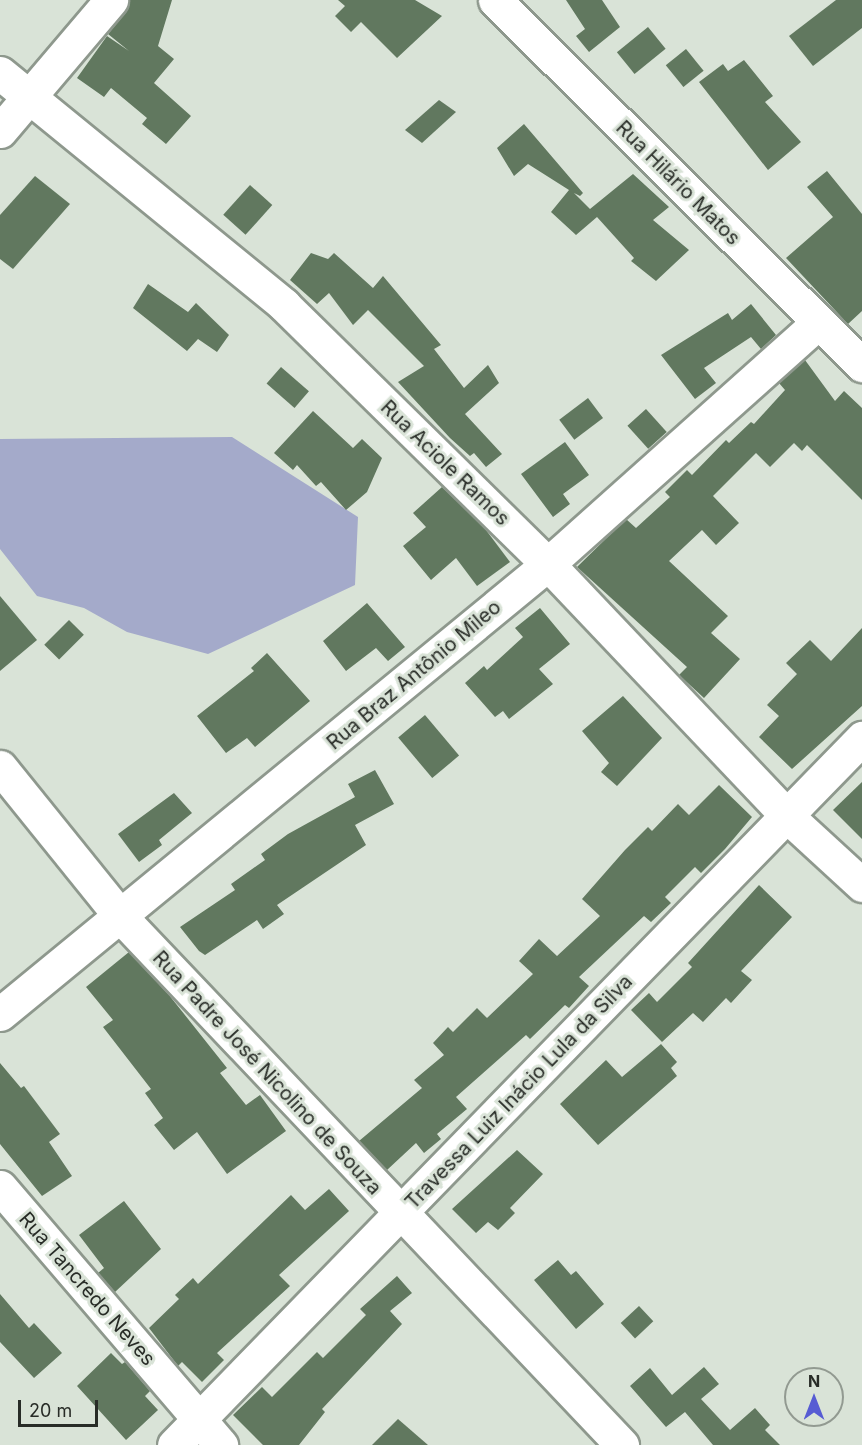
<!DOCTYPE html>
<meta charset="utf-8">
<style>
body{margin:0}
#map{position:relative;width:862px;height:1445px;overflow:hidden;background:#d9e3d7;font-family:Inter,sans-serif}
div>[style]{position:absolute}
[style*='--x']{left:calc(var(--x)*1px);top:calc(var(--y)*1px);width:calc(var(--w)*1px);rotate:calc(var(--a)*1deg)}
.forest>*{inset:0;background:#a4aaca}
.building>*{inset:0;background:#61785f;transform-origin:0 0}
.roads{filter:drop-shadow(2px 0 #8e988d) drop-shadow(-2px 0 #8e988d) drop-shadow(0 2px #8e988d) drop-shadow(0 -2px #8e988d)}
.minor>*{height:33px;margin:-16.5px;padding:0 16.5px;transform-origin:16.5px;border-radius:16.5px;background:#fff}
span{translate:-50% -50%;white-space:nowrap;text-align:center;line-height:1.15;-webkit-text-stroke:6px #d9e3d7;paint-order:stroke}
.street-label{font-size:20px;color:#282c27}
.north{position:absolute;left:784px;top:1367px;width:60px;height:60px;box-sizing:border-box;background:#d9e3d7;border:2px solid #929a91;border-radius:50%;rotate:0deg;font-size:16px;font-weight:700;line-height:24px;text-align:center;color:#282c27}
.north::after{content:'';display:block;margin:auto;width:21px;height:27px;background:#575cd3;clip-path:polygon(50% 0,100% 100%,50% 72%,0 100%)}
.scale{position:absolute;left:18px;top:1400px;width:80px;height:27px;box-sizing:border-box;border:3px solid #282c27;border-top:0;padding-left:8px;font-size:18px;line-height:21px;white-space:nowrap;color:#282c27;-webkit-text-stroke:4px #d9e3d7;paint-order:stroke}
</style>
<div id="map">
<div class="forest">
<i style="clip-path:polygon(232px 437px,358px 517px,355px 585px,208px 654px,127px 632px,84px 608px,37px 596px,0 549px,0 439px)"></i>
</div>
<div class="building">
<i style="clip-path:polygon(129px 0,172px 0,158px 46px,174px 59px,154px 83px,191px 116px,166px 144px,142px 124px,147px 118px,111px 88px,104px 97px,77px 78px,107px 36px,129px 51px,108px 34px,126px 12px)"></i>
<i style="clip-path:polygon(338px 0,415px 0,442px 16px,397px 58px,361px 22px,351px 32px,335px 16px,345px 6px)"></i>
<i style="clip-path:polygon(566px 0,602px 0,620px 27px,589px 52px,576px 36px,585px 29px)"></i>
<i style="clip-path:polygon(836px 0,862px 0,862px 28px,813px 66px,789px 36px)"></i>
<i style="left:648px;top:27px;width:28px;height:40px;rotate:51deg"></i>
<i style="left:686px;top:49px;width:28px;height:26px;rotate:51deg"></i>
<i style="clip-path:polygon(744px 60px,773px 96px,765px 102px,801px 142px,768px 170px,699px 82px,723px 64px,728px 71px)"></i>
<i style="clip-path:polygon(439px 100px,456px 112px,422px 143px,405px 130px)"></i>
<i style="clip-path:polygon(524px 124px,583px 193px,580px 196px,574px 193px,590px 209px,633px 174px,669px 207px,653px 220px,689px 250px,656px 281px,631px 261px,634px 258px,597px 217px,576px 235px,551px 212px,569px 190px,528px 164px,514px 176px,497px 148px)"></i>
<i style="clip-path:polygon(827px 171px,862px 214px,862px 311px,848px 324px,786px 258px,833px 217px,807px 187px)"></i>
<i style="clip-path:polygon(35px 176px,70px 204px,13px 269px,0 259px,0 215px)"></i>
<i style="left:250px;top:185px;width:30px;height:40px;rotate:42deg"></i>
<i style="clip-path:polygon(311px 253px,328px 259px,334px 253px,373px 288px,383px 276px,441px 345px,434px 349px,464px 388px,488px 365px,499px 383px,465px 414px,502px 454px,486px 467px,474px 453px,470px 456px,450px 438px,398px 382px,424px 366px,368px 310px,353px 325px,329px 293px,317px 304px,290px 280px)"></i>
<i style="clip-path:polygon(148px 284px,188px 312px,196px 303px,229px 335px,217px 352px,198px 339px,187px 351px,133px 308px)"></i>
<i style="clip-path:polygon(751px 304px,776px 335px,761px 349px,751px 337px,704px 368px,716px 383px,695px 399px,661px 355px,728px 313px,732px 320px)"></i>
<i style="clip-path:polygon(805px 360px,835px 401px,844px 391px,862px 408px,862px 500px,807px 445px,802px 451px,794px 443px,770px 467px,756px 453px,713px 496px,739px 523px,716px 545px,702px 530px,669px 561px,728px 616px,711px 633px,740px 659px,704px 698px,679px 675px,687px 667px,577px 567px,626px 519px,636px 528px,670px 497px,665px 492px,687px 470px,692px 475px,726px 440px,729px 443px,751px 422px,754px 424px,785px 390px,779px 383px)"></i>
<i style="left:281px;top:367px;width:37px;height:22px;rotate:41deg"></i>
<i style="left:588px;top:398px;width:25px;height:36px;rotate:53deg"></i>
<i style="left:646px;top:409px;width:31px;height:25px;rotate:48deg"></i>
<i style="clip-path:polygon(313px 411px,353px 448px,362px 439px,382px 458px,367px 492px,346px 510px,321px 482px,316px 486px,297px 465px,293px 470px,274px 453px)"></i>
<i style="clip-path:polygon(565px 442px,589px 475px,563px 494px,570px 504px,553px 517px,521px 474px)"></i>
<i style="clip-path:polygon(442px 487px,483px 526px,510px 562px,477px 586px,456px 558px,431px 580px,403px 546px,426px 527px,413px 513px)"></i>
<i style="clip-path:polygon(0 596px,37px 640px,0 671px)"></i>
<i style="clip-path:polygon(367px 603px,405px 647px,388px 661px,376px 648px,346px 671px,323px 641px)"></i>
<i style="clip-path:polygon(540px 608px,570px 644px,539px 669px,553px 684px,509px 719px,503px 711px,495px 717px,465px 683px,484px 666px,487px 670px,523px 637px,515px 628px)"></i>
<i style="left:69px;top:620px;width:21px;height:35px;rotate:45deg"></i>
<i style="clip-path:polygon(862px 628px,862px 706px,792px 769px,759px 737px,779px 716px,767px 705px,797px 674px,786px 663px,810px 640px,831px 661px)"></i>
<i style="clip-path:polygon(267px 653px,310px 701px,255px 747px,247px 738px,226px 753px,197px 716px,254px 671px,251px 668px)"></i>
<i style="clip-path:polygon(623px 696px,662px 738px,617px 786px,601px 772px,609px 763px,582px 731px)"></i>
<i style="left:425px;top:715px;width:53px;height:35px;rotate:50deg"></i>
<i style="clip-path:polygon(375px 770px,394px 804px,355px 825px,366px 845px,277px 905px,284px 914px,263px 929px,257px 920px,205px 955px,199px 951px,180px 927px,235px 890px,231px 884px,265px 860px,261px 854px,288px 834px,355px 797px,348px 784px)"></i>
<i style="clip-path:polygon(862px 782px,862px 839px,833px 810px)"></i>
<i style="clip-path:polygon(719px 785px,752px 817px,725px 849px,701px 873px,695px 867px,665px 897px,671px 903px,651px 922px,644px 916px,579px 977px,589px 986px,569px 1008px,565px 1005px,530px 1039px,526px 1035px,456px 1097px,467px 1109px,437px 1134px,441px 1139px,424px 1153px,416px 1143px,387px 1170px,359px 1141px,422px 1088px,414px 1080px,444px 1055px,433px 1043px,448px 1027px,453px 1032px,477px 1008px,487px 1018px,533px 974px,519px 961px,539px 939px,557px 956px,600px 916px,582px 899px,625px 850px,648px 827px,652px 831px,678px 804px,689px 815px)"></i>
<i style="clip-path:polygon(174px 793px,192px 813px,159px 840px,162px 845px,139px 862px,118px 834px)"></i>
<i style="clip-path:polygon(759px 885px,792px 917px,741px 971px,752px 980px,731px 1003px,726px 998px,703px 1022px,693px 1013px,662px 1042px,631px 1010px,649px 993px,657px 1002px,692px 967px,688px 963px)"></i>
<i style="clip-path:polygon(129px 952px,169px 995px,227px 1068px,220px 1073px,246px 1105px,260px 1095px,286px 1131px,227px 1174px,197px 1132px,174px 1150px,154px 1125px,163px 1118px,145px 1093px,151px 1089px,103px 1027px,113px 1020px,86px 987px)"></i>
<i style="clip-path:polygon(661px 1044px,677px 1062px,671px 1068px,677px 1076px,598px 1145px,560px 1104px,606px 1060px,622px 1077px)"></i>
<i style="clip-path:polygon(0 1063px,21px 1088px,24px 1086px,60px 1134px,49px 1142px,72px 1176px,42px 1196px,0 1144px)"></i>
<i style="clip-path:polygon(517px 1150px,543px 1174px,510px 1208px,515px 1213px,498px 1230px,488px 1222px,476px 1233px,452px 1209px)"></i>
<i style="clip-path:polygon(329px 1189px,349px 1211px,279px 1275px,290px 1286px,217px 1353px,224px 1360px,202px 1382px,182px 1362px,178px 1366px,149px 1328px,179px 1299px,175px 1295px,193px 1278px,198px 1284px,291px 1195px,305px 1210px)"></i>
<i style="clip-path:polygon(124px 1201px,161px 1249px,115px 1292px,98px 1273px,104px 1268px,79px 1235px)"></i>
<i style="clip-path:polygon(558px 1260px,571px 1275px,576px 1271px,604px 1304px,576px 1329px,534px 1280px)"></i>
<i style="clip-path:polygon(397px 1276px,412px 1293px,390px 1311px,402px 1324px,322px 1409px,325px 1412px,299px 1445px,263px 1445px,233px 1415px,262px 1387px,272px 1397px,317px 1352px,323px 1358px,366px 1315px,360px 1309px)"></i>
<i style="clip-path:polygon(0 1294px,29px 1328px,34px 1323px,62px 1353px,34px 1378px,0 1342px)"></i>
<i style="left:639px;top:1306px;width:21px;height:25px;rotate:47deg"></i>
<i style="clip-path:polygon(111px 1353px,122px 1364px,125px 1362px,150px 1391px,145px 1396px,158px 1410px,126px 1440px,77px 1386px)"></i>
<i style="clip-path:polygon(704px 1367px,719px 1384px,701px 1399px,730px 1430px,755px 1408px,770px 1425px,765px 1430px,780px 1445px,713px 1445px,685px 1412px,666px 1427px,630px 1386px,650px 1368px,672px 1395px)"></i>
<i style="clip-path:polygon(398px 1419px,428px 1445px,372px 1445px)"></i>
</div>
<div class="roads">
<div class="minor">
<i style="--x:495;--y:0;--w:518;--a:44.84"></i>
<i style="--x:0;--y:73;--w:367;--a:39.2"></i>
<i style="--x:284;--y:305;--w:370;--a:44.5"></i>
<i style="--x:548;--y:564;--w:347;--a:46.5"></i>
<i style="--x:787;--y:816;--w:102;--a:42.6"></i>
<i style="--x:0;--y:131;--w:172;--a:-49.7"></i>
<i style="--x:0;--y:767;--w:193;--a:51.1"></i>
<i style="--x:121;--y:917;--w:728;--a:46.5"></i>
<i style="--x:0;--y:1014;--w:709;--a:-39.39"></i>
<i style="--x:548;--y:564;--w:362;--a:-41.8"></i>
<i style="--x:0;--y:1187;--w:340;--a:49.4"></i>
<i style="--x:174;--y:1445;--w:987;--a:-45.78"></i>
</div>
</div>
<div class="street-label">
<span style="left:678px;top:183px;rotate:45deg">Rua Hilário Matos</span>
<span style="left:445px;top:463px;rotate:44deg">Rua Aciole Ramos</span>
<span style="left:414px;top:675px;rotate:-40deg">Rua Braz Antônio Mileo</span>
<span style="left:267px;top:1073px;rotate:47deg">Rua Padre José Nicolino de Souza</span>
<span style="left:519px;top:1092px;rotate:-46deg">Travessa Luiz Inácio Lula da Silva</span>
<span style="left:87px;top:1289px;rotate:49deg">Rua Tancredo Neves</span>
</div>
<div class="north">N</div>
<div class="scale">20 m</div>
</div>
